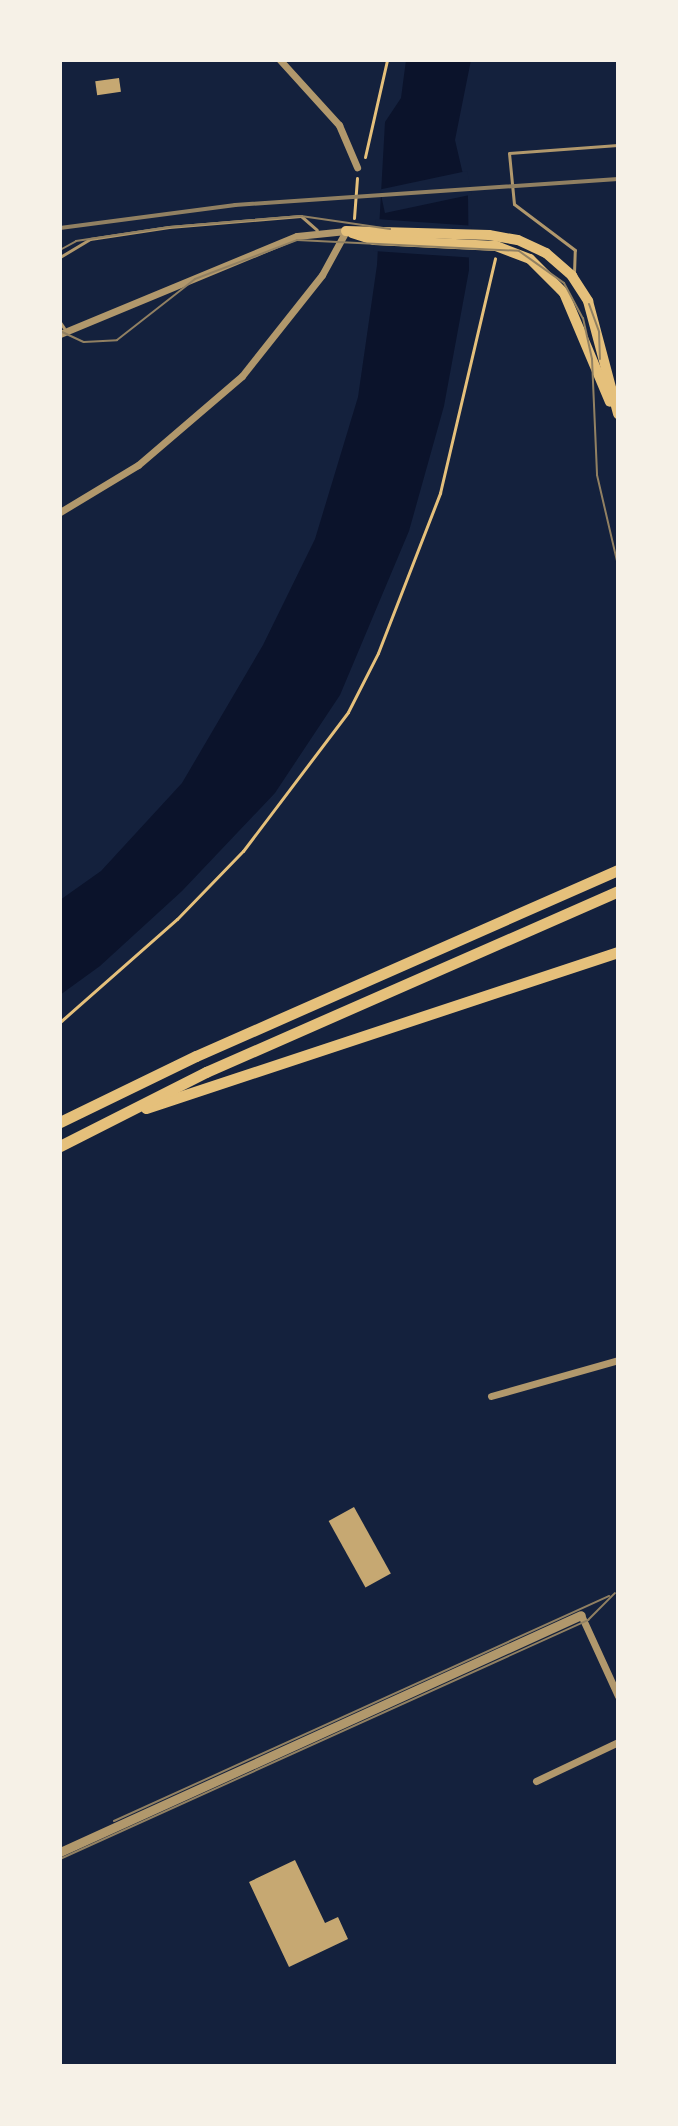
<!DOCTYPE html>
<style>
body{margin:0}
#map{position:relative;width:678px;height:2126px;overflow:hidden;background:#14213d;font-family:Rubik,sans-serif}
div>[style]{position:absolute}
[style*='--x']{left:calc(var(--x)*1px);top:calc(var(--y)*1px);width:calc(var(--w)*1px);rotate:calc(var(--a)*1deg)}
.water>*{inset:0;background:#0b132b}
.pier>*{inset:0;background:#14213d;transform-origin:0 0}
.building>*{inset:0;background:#c6a872;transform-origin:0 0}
.path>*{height:3px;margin:-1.5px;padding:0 1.5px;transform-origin:1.5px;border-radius:1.5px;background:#e5c07b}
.service>*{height:3px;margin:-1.5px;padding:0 1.5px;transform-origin:1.5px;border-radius:1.5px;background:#b1986c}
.minor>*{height:7px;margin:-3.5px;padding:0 3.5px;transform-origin:3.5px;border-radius:3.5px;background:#b1986c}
.tertiary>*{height:9px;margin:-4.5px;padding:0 4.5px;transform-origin:4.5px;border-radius:4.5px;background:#b1986c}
.secondary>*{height:10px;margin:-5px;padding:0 5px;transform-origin:5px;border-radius:5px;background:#e5c07b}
.primary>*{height:11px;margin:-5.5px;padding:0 5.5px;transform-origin:5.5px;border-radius:5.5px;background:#e5c07b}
.tram>*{height:2px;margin:-1px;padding:0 1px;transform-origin:1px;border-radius:1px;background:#918062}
.rail>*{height:4px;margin:-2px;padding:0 2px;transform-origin:2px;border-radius:2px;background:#918062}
span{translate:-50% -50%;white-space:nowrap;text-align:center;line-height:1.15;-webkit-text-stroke:7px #f6f1e7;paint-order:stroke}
.frame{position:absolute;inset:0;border:62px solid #f6f1e7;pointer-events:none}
</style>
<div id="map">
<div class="water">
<i style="clip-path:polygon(406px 60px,471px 60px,455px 140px,468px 196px,469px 270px,444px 406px,409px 531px,340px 695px,275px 793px,182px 891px,100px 966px,60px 995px,60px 900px,101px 871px,182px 783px,263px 645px,315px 539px,358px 397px,377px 265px,385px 122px,401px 98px)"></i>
</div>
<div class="pier">
<i style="left:467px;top:171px;width:24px;height:89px;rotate:78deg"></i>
<i style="left:376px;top:219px;width:96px;height:32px;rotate:4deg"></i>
</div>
<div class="building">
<i style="left:119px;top:78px;width:14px;height:24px;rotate:82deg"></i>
<i style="left:354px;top:1507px;width:76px;height:29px;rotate:61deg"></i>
<i style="clip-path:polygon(295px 1860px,325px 1923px,338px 1917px,348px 1939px,289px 1967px,249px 1882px)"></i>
</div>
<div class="path">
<i style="--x:365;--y:157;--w:99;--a:-77.2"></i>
<i style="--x:354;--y:218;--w:40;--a:-85.7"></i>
<i style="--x:60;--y:1022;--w:156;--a:-41.4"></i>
<i style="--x:177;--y:919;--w:95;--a:-45.9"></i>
<i style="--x:243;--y:851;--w:174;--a:-52.9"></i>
<i style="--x:348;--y:712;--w:66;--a:-63"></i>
<i style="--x:378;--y:653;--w:172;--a:-68.8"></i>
<i style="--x:440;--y:493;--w:241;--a:-76.8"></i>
</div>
<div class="service">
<i style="--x:60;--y:257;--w:35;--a:-31"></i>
<i style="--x:90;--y:239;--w:80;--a:-8.6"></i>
<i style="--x:169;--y:227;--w:132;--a:-4.8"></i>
<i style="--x:301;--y:216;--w:21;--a:41"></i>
<i style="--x:574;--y:273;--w:23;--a:-88"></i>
<i style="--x:575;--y:250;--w:76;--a:-143"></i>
<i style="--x:514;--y:204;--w:51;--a:-95.6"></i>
<i style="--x:509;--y:153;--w:109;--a:-4.2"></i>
<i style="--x:60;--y:322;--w:7;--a:56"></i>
</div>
<div class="minor">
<i style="--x:280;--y:60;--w:88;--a:47.8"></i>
<i style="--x:339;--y:125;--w:46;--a:66.8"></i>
<i style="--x:60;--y:334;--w:256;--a:-22.5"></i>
<i style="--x:297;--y:236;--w:49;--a:-5.8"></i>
<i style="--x:346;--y:231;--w:50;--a:118.6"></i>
<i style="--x:322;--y:275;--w:129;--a:128.4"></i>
<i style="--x:242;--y:376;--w:137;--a:139.4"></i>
<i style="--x:138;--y:465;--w:91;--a:148.9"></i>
<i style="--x:491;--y:1396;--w:132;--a:-15.8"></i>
<i style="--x:581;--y:1615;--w:89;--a:65.4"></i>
<i style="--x:536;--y:1781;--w:91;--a:-25.4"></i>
</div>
<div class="tertiary">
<i style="--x:60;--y:1852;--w:572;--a:-24.46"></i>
</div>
<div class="secondary">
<i style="--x:346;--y:231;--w:143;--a:1.6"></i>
<i style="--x:489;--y:235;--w:29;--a:10"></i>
<i style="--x:518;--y:240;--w:31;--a:25"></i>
<i style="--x:546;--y:253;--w:35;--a:41"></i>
<i style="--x:572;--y:276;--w:30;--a:57"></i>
<i style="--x:588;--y:301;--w:117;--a:75.1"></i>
<i style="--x:352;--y:233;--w:23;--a:18"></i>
<i style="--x:374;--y:240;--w:122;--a:2.8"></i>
<i style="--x:496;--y:246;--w:36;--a:21"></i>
<i style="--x:530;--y:259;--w:48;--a:45"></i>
<i style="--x:564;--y:293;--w:118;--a:67.1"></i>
</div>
<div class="primary">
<i style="--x:146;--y:1108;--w:497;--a:-18.3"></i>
<i style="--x:60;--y:1122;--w:151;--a:-25.9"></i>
<i style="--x:196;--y:1056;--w:461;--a:-23.8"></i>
<i style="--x:60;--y:1146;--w:164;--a:-26.9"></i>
<i style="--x:206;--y:1072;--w:450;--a:-23.7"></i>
</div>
<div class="tram">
<i style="--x:60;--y:250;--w:18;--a:-29"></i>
<i style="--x:76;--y:241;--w:94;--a:-8.6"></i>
<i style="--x:169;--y:227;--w:132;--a:-4.8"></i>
<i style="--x:301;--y:216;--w:90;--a:8.3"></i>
<i style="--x:589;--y:304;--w:30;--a:70"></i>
<i style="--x:599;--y:332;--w:27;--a:88"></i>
<i style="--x:60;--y:331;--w:26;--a:25"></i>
<i style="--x:84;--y:342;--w:33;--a:-3"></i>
<i style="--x:117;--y:340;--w:99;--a:-38"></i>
<i style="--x:195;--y:279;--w:109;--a:-20.9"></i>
<i style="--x:297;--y:240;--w:222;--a:2.8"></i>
<i style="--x:519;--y:251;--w:55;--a:35.4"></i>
<i style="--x:564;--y:283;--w:40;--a:62"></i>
<i style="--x:583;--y:318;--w:42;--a:77.6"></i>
<i style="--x:592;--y:359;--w:116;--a:87.5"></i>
<i style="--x:597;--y:475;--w:92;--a:76.9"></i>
<i style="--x:114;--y:1821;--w:544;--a:-24.44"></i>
<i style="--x:60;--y:1859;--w:580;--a:-24.35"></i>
<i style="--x:588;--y:1620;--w:38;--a:-45"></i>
</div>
<div class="rail">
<i style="--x:60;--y:228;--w:177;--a:-7.5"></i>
<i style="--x:235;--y:205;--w:384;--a:-3.9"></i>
</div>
<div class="frame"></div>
</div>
